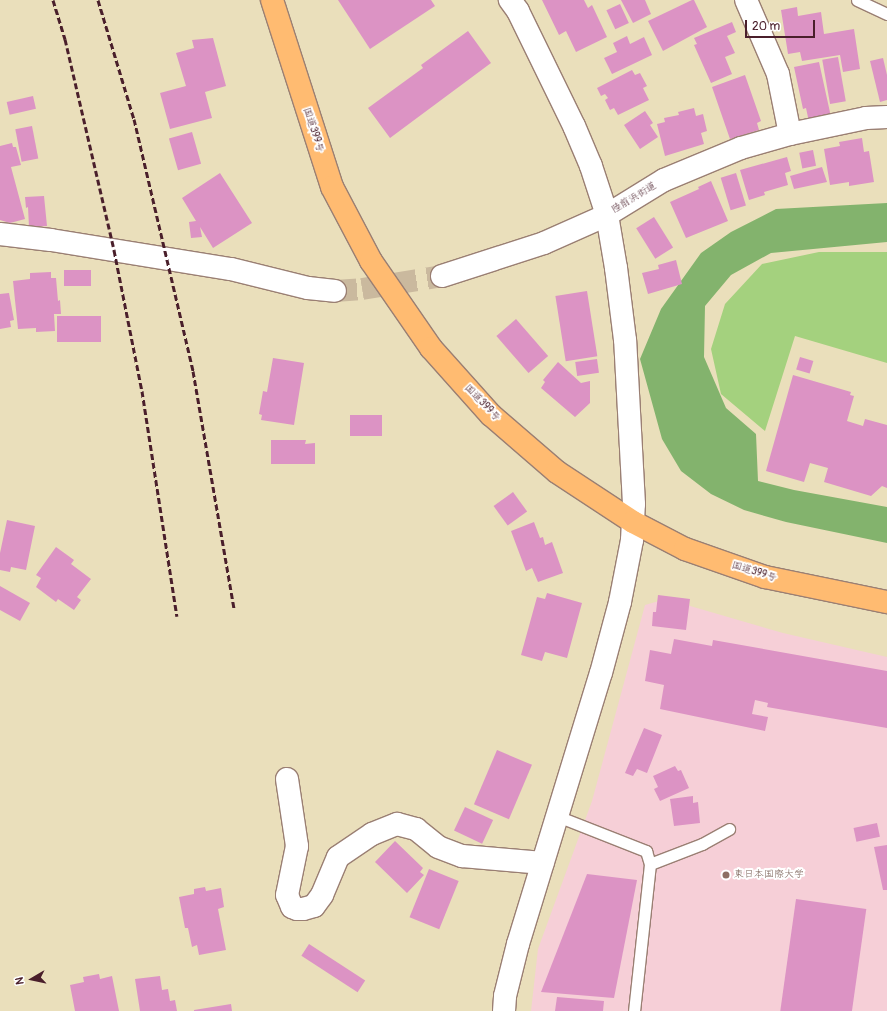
<!DOCTYPE html>
<meta charset="utf-8">
<style>
body{margin:0}
#map{position:relative;width:887px;height:1011px;overflow:hidden;background:#eadfbb;font-family:Pangolin,"Klee One",sans-serif}
div>[style]{position:absolute}
[style*='--x']{left:calc(var(--x)*1px);top:calc(var(--y)*1px);width:calc(var(--w)*1px);rotate:calc(var(--a)*1deg)}
.built>*{inset:0;background:#f6cfd7}
.green>*{inset:0;background:#a4d17e}
.forest>*{inset:0;background:#83b36d}
.building>*{inset:0;background:#dc93c4;transform-origin:0 0}
.tertiary-tunnel>*{height:22px;margin-top:-11px;transform-origin:0;background:repeating-linear-gradient(90deg,#cab99e 0 22px,transparent 0 33px)}
.roads{filter:drop-shadow(1px 0 #9a7f73) drop-shadow(-1px 0 #9a7f73) drop-shadow(0 1px #9a7f73) drop-shadow(0 -1px #9a7f73)}
.service>*{height:11px;margin:-5.5px;padding:0 5.5px;transform-origin:5.5px;border-radius:5.5px;background:#fff}
.minor>*{height:22px;margin:-11px;padding:0 11px;transform-origin:11px;border-radius:11px;background:#fff}
.tertiary>*{height:22px;margin:-11px;padding:0 11px;transform-origin:11px;border-radius:11px;background:#fff}
.trunk>*{height:22px;margin:-11px;padding:0 11px;transform-origin:11px;border-radius:11px;background:#ffbb71}
.rail>*{height:3px;margin-top:-1.5px;transform-origin:0;background:repeating-linear-gradient(90deg,#4a1f2b 0 6px,transparent 0 9px)}
.dots>*{width:11px;height:11px;translate:-50% -50%;box-sizing:border-box;border:2px solid #fff;border-radius:50%}
span{translate:-50% -50%;white-space:nowrap;text-align:center;line-height:1.15;-webkit-text-stroke:4px #fff;paint-order:stroke}
.street-label{font-size:10px;color:#4a1f2b}
.education-label{font-size:10px;color:#785e54}
.left{translate:0 -50%;text-align:left}
.north{position:absolute;left:12px;top:959px;width:40px;height:40px;-webkit-text-stroke:3px #fff;paint-order:stroke;rotate:261deg;font-size:11px;font-weight:700;line-height:16px;text-align:center;color:#4a1f2b}
.north::after{content:'';display:block;margin:auto;width:14px;height:18px;background:#4a1f2b;clip-path:polygon(50% 0,100% 100%,50% 72%,0 100%)}
.scale{position:absolute;left:745px;top:20px;width:70px;height:18px;box-sizing:border-box;border:2px solid #4a1f2b;border-top:0;padding-left:5px;font-size:12px;line-height:14px;white-space:nowrap;color:#4a1f2b;-webkit-text-stroke:3px #fff;paint-order:stroke}
</style>
<div id="map">
<div class="built">
<i style="clip-path:polygon(666px 599px,783px 633px,887px 657px,887px 1011px,531px 1011px,538px 949px,592px 801px,645px 605px)"></i>
</div>
<div class="green">
<i style="clip-path:polygon(819px 252px,887px 252px,887px 363px,795px 336px,765px 431px,721px 394px,711px 349px,725px 304px,762px 264px)"></i>
</div>
<div class="forest">
<i style="clip-path:polygon(887px 203px,887px 242px,771px 253px,731px 275px,705px 306px,704px 357px,726px 408px,756px 434px,758px 481px,794px 490px,887px 507px,887px 543px,786px 522px,744px 510px,711px 494px,681px 471px,662px 439px,640px 359px,661px 309px,701px 253px,731px 232px,776px 209px)"></i>
</div>
<div class="building">
<i style="clip-path:polygon(338px 0,431px 0,435px 6px,370px 49px)"></i>
<i style="clip-path:polygon(542px 0,584px 0,588px 8px,592px 5px,607px 37px,576px 52px,566px 31px,559px 35px)"></i>
<i style="clip-path:polygon(621px 0,645px 0,651px 14px,633px 23px)"></i>
<i style="clip-path:polygon(692px 0,694px 0,707px 27px,663px 51px,648px 21px)"></i>
<i style="left:620px;top:4px;width:21px;height:15px;rotate:65deg"></i>
<i style="clip-path:polygon(797px 7px,798px 16px,821px 12px,824px 34px,854px 29px,860px 69px,843px 72px,840px 55px,802px 61px,800px 52px,788px 54px,781px 10px)"></i>
<i style="clip-path:polygon(732px 22px,736px 32px,727px 36px,735px 53px,725px 57px,732px 74px,711px 83px,694px 45px,697px 44px,694px 38px)"></i>
<i style="clip-path:polygon(468px 31px,491px 63px,390px 138px,368px 108px,423px 68px,421px 65px)"></i>
<i style="clip-path:polygon(627px 36px,630px 44px,644px 37px,652px 55px,612px 74px,604px 58px,617px 52px,613px 43px)"></i>
<i style="clip-path:polygon(213px 38px,226px 86px,205px 92px,212px 118px,170px 129px,160px 93px,186px 86px,176px 53px,194px 48px,192px 40px)"></i>
<i style="left:838px;top:57px;width:45px;height:16px;rotate:80deg"></i>
<i style="clip-path:polygon(883px 58px,887px 75px,887px 100px,880px 102px,870px 61px)"></i>
<i style="clip-path:polygon(819px 62px,831px 117px,809px 122px,806px 108px,803px 109px,794px 67px)"></i>
<i style="clip-path:polygon(632px 70px,635px 75px,640px 73px,647px 86px,643px 88px,649px 100px,618px 115px,614px 108px,610px 110px,605px 100px,608px 98px,605px 94px,601px 96px,597px 88px)"></i>
<i style="clip-path:polygon(745px 75px,761px 121px,757px 123px,759px 130px,730px 139px,712px 87px)"></i>
<i style="left:33px;top:96px;width:13px;height:27px;rotate:77deg"></i>
<i style="clip-path:polygon(694px 108px,696px 116px,703px 114px,707px 131px,701px 133px,704px 144px,665px 156px,657px 124px,665px 122px,664px 118px,679px 115px,678px 112px)"></i>
<i style="clip-path:polygon(645px 111px,653px 123px,650px 125px,658px 137px,640px 149px,624px 125px)"></i>
<i style="left:32px;top:126px;width:33px;height:17px;rotate:79deg"></i>
<i style="left:192px;top:132px;width:33px;height:24px;rotate:74deg"></i>
<i style="clip-path:polygon(862px 138px,864px 152px,869px 151px,874px 182px,849px 186px,849px 182px,830px 185px,824px 149px,840px 146px,839px 142px)"></i>
<i style="clip-path:polygon(12px 143px,13px 147px,16px 147px,21px 165px,11px 167px,25px 219px,10px 223px,0 220px,0 146px)"></i>
<i style="left:813px;top:150px;width:16px;height:14px;rotate:79deg"></i>
<i style="clip-path:polygon(787px 157px,791px 171px,785px 173px,788px 185px,764px 192px,765px 195px,749px 200px,740px 170px)"></i>
<i style="clip-path:polygon(822px 167px,827px 182px,794px 189px,790px 176px)"></i>
<i style="clip-path:polygon(220px 173px,252px 223px,213px 248px,200px 227px,202px 237px,191px 238px,189px 222px,196px 221px,182px 198px)"></i>
<i style="left:736px;top:173px;width:34px;height:16px;rotate:73deg"></i>
<i style="clip-path:polygon(711px 181px,728px 221px,686px 238px,670px 202px,699px 189px,698px 187px)"></i>
<i style="clip-path:polygon(44px 196px,47px 226px,29px 227px,28px 207px,26px 208px,25px 197px)"></i>
<i style="left:654px;top:217px;width:36px;height:21px;rotate:58deg"></i>
<i style="clip-path:polygon(676px 260px,682px 284px,648px 294px,642px 273px,659px 269px,658px 265px)"></i>
<i style="left:64px;top:270px;width:27px;height:16px"></i>
<i style="clip-path:polygon(51px 272px,51px 278px,56px 278px,58px 301px,60px 300px,61px 314px,54px 314px,55px 331px,36px 332px,36px 328px,18px 329px,13px 281px,30px 279px,30px 273px)"></i>
<i style="left:587px;top:291px;width:66px;height:32px;rotate:81deg"></i>
<i style="clip-path:polygon(9px 293px,14px 320px,10px 321px,11px 327px,0 329px,0 294px)"></i>
<i style="left:57px;top:316px;width:44px;height:26px"></i>
<i style="left:516px;top:319px;width:49px;height:26px;rotate:49deg"></i>
<i style="left:800px;top:357px;width:14px;height:13px;rotate:17deg"></i>
<i style="clip-path:polygon(273px 358px,304px 363px,294px 425px,261px 420px,262px 415px,259px 414px,263px 391px,267px 392px)"></i>
<i style="left:597px;top:359px;width:14px;height:22px;rotate:82deg"></i>
<i style="clip-path:polygon(558px 362px,581px 383px,590px 381px,590px 403px,575px 417px,541px 388px,545px 382px,543px 380px)"></i>
<i style="clip-path:polygon(793px 375px,851px 392px,850px 395px,854px 396px,847px 421px,863px 426px,865px 419px,887px 425px,887px 488px,882px 486px,871px 496px,824px 482px,828px 468px,810px 463px,804px 482px,766px 471px)"></i>
<i style="left:350px;top:415px;width:32px;height:21px"></i>
<i style="clip-path:polygon(271px 440px,306px 440px,305px 444px,315px 443px,315px 464px,271px 464px)"></i>
<i style="left:513px;top:492px;width:24px;height:24px;rotate:54deg"></i>
<i style="clip-path:polygon(7px 520px,35px 526px,26px 570px,11px 567px,10px 572px,0 570px,0 553px)"></i>
<i style="clip-path:polygon(534px 522px,540px 538px,543px 537px,545px 545px,552px 542px,563px 573px,538px 582px,532px 568px,526px 571px,511px 531px)"></i>
<i style="clip-path:polygon(56px 547px,74px 560px,71px 564px,91px 579px,77px 597px,81px 600px,74px 610px,58px 599px,56px 602px,36px 587px,41px 578px,36px 575px)"></i>
<i style="clip-path:polygon(0 586px,30px 603px,20px 621px,0 610px)"></i>
<i style="clip-path:polygon(547px 593px,582px 603px,567px 658px,545px 652px,542px 661px,521px 655px,537px 597px,545px 599px)"></i>
<i style="clip-path:polygon(658px 595px,690px 599px,686px 630px,652px 626px,653px 612px,656px 612px)"></i>
<i style="clip-path:polygon(674px 639px,712px 646px,713px 640px,887px 671px,887px 728px,767px 707px,768px 703px,755px 700px,752px 714px,768px 717px,765px 731px,660px 709px,664px 685px,645px 681px,650px 650px,671px 654px)"></i>
<i style="clip-path:polygon(644px 728px,662px 735px,647px 773px,637px 769px,633px 776px,625px 773px)"></i>
<i style="left:497px;top:750px;width:38px;height:59px;rotate:23deg"></i>
<i style="clip-path:polygon(675px 766px,678px 771px,681px 770px,689px 788px,660px 801px,654px 789px,658px 787px,653px 776px)"></i>
<i style="clip-path:polygon(693px 796px,693px 803px,698px 802px,700px 823px,674px 826px,670px 799px)"></i>
<i style="left:465px;top:807px;width:31px;height:26px;rotate:25deg"></i>
<i style="left:877px;top:823px;width:14px;height:24px;rotate:78deg"></i>
<i style="clip-path:polygon(395px 841px,423px 868px,420px 872px,424px 875px,407px 893px,375px 862px)"></i>
<i style="clip-path:polygon(887px 845px,887px 890px,883px 890px,874px 847px)"></i>
<i style="left:429px;top:869px;width:32px;height:52px;rotate:22deg"></i>
<i style="clip-path:polygon(587px 874px,637px 880px,614px 998px,541px 992px)"></i>
<i style="clip-path:polygon(205px 887px,206px 891px,221px 888px,224px 907px,218px 909px,226px 950px,199px 955px,197px 945px,192px 947px,188px 928px,185px 928px,179px 897px,194px 894px,194px 889px)"></i>
<i style="left:796px;top:899px;width:71px;height:113px;rotate:8deg"></i>
<i style="left:309px;top:944px;width:67px;height:14px;rotate:33deg"></i>
<i style="clip-path:polygon(99px 974px,100px 979px,112px 976px,119px 1011px,75px 1011px,70px 985px,84px 982px,83px 977px)"></i>
<i style="clip-path:polygon(160px 976px,162px 990px,168px 989px,170px 1001px,175px 1000px,177px 1011px,140px 1011px,135px 979px)"></i>
<i style="clip-path:polygon(557px 997px,604px 1001px,603px 1011px,555px 1011px)"></i>
<i style="clip-path:polygon(231px 1004px,232px 1011px,194px 1011px,194px 1010px)"></i>
</div>
<div class="tertiary-tunnel">
<i style="--x:335;--y:291;--w:27;--a:-4"></i>
<i style="--x:362;--y:289;--w:81;--a:-9.2"></i>
</div>
<div class="roads">
<div class="service">
<i style="--x:857;--y:0;--w:33;--a:25"></i>
<i style="--x:557;--y:816;--w:96;--a:21.5"></i>
<i style="--x:646;--y:851;--w:14;--a:73"></i>
<i style="--x:650;--y:864;--w:148;--a:96.2"></i>
<i style="--x:650;--y:864;--w:56;--a:-21"></i>
<i style="--x:702;--y:844;--w:31;--a:-29"></i>
</div>
<div class="minor">
<i style="--x:746;--y:0;--w:81;--a:66.6"></i>
<i style="--x:778;--y:74;--w:61;--a:78.7"></i>
<i style="--x:287;--y:779;--w:68;--a:81.5"></i>
<i style="--x:297;--y:846;--w:50;--a:101.5"></i>
<i style="--x:287;--y:895;--w:13;--a:67"></i>
<i style="--x:292;--y:907;--w:5;--a:22"></i>
<i style="--x:297;--y:909;--w:6;--a:0"></i>
<i style="--x:303;--y:909;--w:11;--a:-15"></i>
<i style="--x:314;--y:906;--w:14;--a:-54"></i>
<i style="--x:322;--y:895;--w:41;--a:-67.2"></i>
<i style="--x:338;--y:857;--w:41;--a:-34.1"></i>
<i style="--x:372;--y:834;--w:27;--a:-22"></i>
<i style="--x:397;--y:824;--w:20;--a:15"></i>
<i style="--x:416;--y:829;--w:28;--a:39"></i>
<i style="--x:438;--y:847;--w:26;--a:21"></i>
<i style="--x:462;--y:856;--w:81;--a:4.9"></i>
</div>
<div class="tertiary">
<i style="--x:0;--y:234;--w:51;--a:6.7"></i>
<i style="--x:51;--y:240;--w:182;--a:9.2"></i>
<i style="--x:231;--y:269;--w:79;--a:13.9"></i>
<i style="--x:308;--y:288;--w:27;--a:6"></i>
<i style="--x:442;--y:276;--w:107;--a:-17.9"></i>
<i style="--x:544;--y:243;--w:69;--a:-24"></i>
<i style="--x:607;--y:215;--w:67;--a:-31.6"></i>
<i style="--x:664;--y:180;--w:83;--a:-22.6"></i>
<i style="--x:741;--y:148;--w:51;--a:-15.9"></i>
<i style="--x:790;--y:134;--w:78;--a:-11.9"></i>
<i style="--x:866;--y:118;--w:21;--a:-3"></i>
<i style="--x:504;--y:1011;--w:15;--a:-86"></i>
<i style="--x:505;--y:996;--w:54;--a:-76"></i>
<i style="--x:518;--y:944;--w:283;--a:-73"></i>
<i style="--x:601;--y:673;--w:73;--a:-75"></i>
<i style="--x:620;--y:602;--w:63;--a:-79"></i>
<i style="--x:632;--y:540;--w:36;--a:-87"></i>
<i style="--x:634;--y:504;--w:164;--a:-93.1"></i>
<i style="--x:625;--y:340;--w:73;--a:-97.1"></i>
<i style="--x:616;--y:268;--w:54;--a:-99.6"></i>
<i style="--x:607;--y:215;--w:52;--a:-108.1"></i>
<i style="--x:591;--y:166;--w:43;--a:-113"></i>
<i style="--x:574;--y:126;--w:128;--a:-116"></i>
<i style="--x:518;--y:11;--w:14;--a:-126"></i>
</div>
<div class="trunk">
<i style="--x:272;--y:0;--w:196;--a:72.2"></i>
<i style="--x:332;--y:187;--w:84;--a:62.2"></i>
<i style="--x:371;--y:261;--w:106;--a:55.4"></i>
<i style="--x:431;--y:348;--w:90;--a:48.2"></i>
<i style="--x:491;--y:415;--w:87;--a:40.8"></i>
<i style="--x:557;--y:472;--w:91;--a:33.3"></i>
<i style="--x:633;--y:522;--w:59;--a:27.4"></i>
<i style="--x:685;--y:549;--w:85;--a:19.3"></i>
<i style="--x:765;--y:577;--w:125;--a:11.6"></i>
</div>
</div>
<div class="rail">
<i style="--x:53;--y:0;--w:41;--a:72.9"></i>
<i style="--x:65;--y:39;--w:217;--a:76.9"></i>
<i style="--x:114;--y:250;--w:144;--a:78.8"></i>
<i style="--x:142;--y:391;--w:228;--a:81.2"></i>
<i style="--x:98;--y:0;--w:124;--a:73.2"></i>
<i style="--x:134;--y:119;--w:259;--a:76.8"></i>
<i style="--x:193;--y:371;--w:242;--a:80.2"></i>
</div>
<div class="dots">
<i style="left:726px;top:875px;background:#8d6e63"></i>
</div>
<div class="street-label">
<span style="left:313px;top:130px;rotate:72deg">国道399号</span>
<span style="left:634px;top:198px;rotate:-31deg">陸前浜街道</span>
<span style="left:482px;top:403px;rotate:46deg">国道399号</span>
<span style="left:754px;top:572px;rotate:17deg">国道399号</span>
</div>
<div class="education-label">
<span class="left" style="left:734px;top:875px">東日本国際大学</span>
</div>
<div class="north">N</div>
<div class="scale">20 m</div>
</div>
